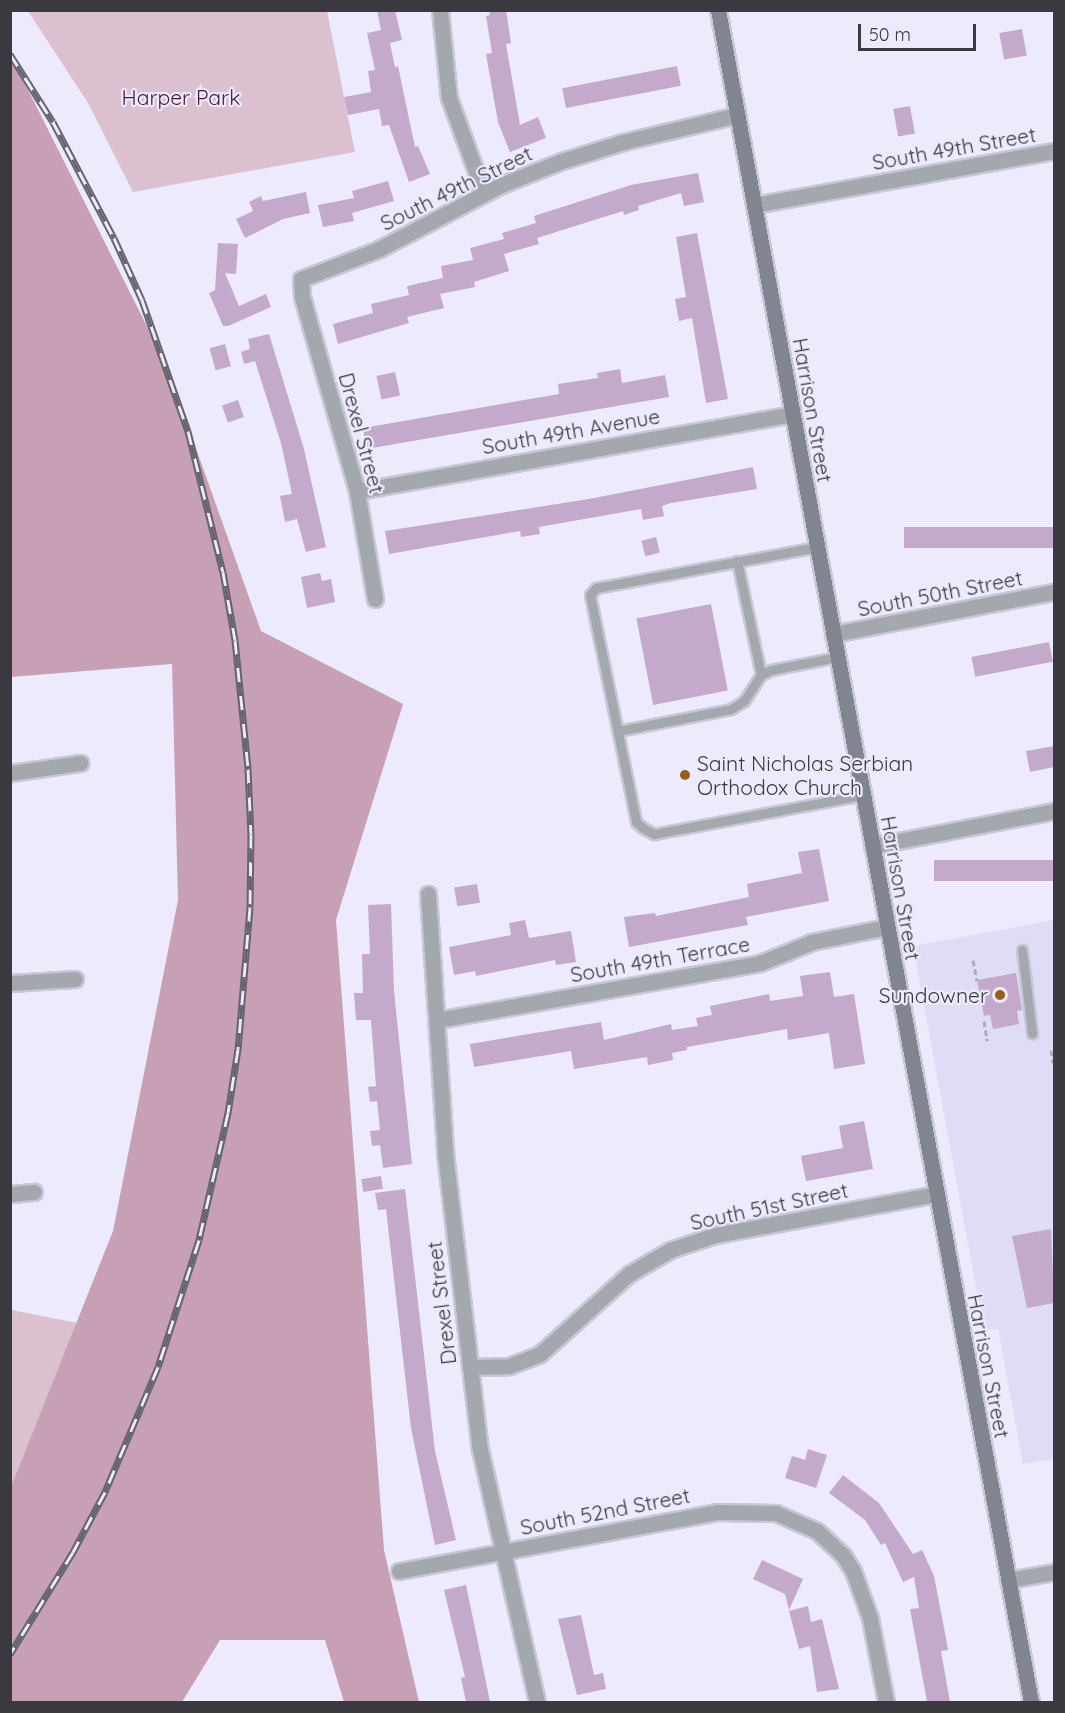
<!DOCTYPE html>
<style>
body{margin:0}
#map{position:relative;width:1065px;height:1713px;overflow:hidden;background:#eceafc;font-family:Quicksand,sans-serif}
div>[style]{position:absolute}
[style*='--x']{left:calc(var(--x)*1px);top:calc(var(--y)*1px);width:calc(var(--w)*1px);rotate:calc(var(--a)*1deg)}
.built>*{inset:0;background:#dfdcf5}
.green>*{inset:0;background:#dbc1cf}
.forest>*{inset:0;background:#c7a0b5}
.building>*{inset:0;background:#c3aacb;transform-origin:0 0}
.path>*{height:3px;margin-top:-1.5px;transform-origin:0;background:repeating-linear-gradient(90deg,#adacba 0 6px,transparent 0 9px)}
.roads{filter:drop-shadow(2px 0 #c8c7d6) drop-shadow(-2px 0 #c8c7d6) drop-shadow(0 2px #c8c7d6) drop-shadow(0 -2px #c8c7d6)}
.service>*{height:9px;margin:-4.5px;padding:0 4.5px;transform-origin:4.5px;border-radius:4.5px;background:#a3a7ae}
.minor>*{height:15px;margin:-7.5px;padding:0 7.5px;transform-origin:7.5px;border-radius:7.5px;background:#a3a7ae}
.secondary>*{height:15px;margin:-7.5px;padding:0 7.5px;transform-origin:7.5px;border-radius:7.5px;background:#80858f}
.rail>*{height:7px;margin-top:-3.5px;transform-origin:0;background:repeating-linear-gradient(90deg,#eceafc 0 14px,#66646e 0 28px);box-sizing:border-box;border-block:2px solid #66646e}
.dots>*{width:16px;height:16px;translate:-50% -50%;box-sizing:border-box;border:3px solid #eceafc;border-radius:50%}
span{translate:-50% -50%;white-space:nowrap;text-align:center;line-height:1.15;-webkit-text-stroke:4.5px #eceafc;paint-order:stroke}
.park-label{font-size:21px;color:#491837}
.street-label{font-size:21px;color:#3a3940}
.poi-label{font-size:21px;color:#3a3940}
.left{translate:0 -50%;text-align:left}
.right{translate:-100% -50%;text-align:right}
.frame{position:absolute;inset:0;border:12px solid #3a3940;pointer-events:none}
.scale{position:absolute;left:858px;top:24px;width:118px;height:27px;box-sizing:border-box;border:3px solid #3a3940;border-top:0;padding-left:8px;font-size:18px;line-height:21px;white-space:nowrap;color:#3a3940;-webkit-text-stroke:4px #eceafc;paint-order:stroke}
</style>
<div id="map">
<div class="built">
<i style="clip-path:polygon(1054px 920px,1054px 1459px,1023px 1464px,998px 1329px,984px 1331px,913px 946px)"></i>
</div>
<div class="green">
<i style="clip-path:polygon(28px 11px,327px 11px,355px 152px,133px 192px,88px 103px)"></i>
<i style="clip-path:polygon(11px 1310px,93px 1326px,11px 1515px)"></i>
</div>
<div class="forest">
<i style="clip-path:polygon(10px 54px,166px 364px,261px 631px,403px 704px,336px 920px,384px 1550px,419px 1702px,344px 1702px,325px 1640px,220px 1640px,182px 1702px,11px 1702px,11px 1487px,113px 1231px,178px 900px,172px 664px,11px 677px)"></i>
</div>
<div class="building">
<i style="clip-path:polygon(377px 10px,395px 10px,402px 40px,390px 43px,395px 67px,398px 66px,415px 147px,418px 146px,430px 174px,409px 182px,389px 125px,382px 126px,379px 109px,348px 115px,344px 97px,371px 92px,368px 71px,375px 70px,367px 33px,381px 30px)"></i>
<i style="clip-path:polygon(489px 10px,506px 10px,511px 43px,506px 44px,520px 125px,538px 117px,546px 138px,510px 152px,498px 122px,486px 54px,492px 53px,486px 16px,490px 15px)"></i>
<i style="left:1022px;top:29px;width:27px;height:23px;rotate:80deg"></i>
<i style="left:677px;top:66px;width:20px;height:117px;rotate:79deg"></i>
<i style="left:910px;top:106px;width:28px;height:17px;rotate:80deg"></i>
<i style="clip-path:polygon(698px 173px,704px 202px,684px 206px,681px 193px,638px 206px,639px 210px,624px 215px,623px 211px,537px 238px,539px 244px,504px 254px,509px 271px,474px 282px,475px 287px,440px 294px,444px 308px,407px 317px,409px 323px,338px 344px,333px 324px,373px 313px,371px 304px,409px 295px,407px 286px,443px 278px,441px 266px,473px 260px,470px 248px,504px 239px,502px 233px,536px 223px,534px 216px,631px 185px)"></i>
<i style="clip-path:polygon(388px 181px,394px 201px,352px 213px,354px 221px,323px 227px,318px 205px,354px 198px,352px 191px)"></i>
<i style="clip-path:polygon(306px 192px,310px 213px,283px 219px,245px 238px,236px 219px,253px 211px,249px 202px,261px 196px,263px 201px)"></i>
<i style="clip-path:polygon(697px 233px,728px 399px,706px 403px,692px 318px,679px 321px,675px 299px,686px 297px,676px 237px)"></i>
<i style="clip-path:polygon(218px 243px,238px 244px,236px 274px,225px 273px,239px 306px,266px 294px,271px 307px,228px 326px,223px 326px,209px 293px,215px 290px)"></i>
<i style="clip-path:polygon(269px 334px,304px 449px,326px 547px,306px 552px,297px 519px,285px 522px,280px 496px,292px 494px,281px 443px,255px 361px,244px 364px,241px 352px,250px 349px,248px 339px)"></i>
<i style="left:225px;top:344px;width:23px;height:16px;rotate:75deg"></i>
<i style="clip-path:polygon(620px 369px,622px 383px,665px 375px,669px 397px,366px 449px,363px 428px,559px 394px,558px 384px,598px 378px,597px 373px)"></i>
<i style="left:395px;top:372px;width:24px;height:19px;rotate:78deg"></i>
<i style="left:238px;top:400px;width:18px;height:17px;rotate:71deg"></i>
<i style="clip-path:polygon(753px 467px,757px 489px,671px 503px,662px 506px,664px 516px,643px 520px,641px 509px,539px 527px,540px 534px,521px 537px,520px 531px,389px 554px,385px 531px,589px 499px)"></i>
<i style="left:1054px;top:527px;width:21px;height:150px;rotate:90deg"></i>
<i style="left:656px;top:537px;width:16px;height:15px;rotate:76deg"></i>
<i style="clip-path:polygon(320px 573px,322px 581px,331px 579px,335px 602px,307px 608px,301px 577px)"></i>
<i style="left:711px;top:604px;width:88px;height:76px;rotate:79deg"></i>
<i style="left:1049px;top:642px;width:20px;height:79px;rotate:79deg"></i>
<i style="clip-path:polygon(1054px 746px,1054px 767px,1030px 772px,1026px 751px)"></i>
<i style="clip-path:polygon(819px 849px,829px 901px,746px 917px,748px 925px,629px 947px,624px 917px,655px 913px,656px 916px,749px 897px,747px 884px,802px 873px,798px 852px)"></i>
<i style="left:1054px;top:860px;width:21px;height:120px;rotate:90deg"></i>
<i style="left:477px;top:884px;width:19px;height:23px;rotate:81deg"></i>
<i style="clip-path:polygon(391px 904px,394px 991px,412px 1164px,383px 1168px,380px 1145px,372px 1146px,370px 1131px,380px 1130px,377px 1101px,370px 1102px,368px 1087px,376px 1086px,371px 1020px,356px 1020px,354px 993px,363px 993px,362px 954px,370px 954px,368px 905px)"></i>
<i style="clip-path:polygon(525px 920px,529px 938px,571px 931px,576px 962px,556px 965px,555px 960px,476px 976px,475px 971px,454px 975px,449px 947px,511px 935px,509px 923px)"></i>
<i style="clip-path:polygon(830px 972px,834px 997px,854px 994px,865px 1064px,834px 1069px,829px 1033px,788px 1040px,787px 1029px,687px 1047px,687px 1050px,672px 1053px,673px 1060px,648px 1065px,647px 1057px,574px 1069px,571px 1051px,474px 1067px,470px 1044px,601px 1022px,604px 1040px,671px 1024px,672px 1030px,698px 1026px,696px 1018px,712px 1015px,710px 1006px,769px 994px,770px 1001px,803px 996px,800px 976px)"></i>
<i style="clip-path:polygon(1016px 973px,1022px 1010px,1017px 1011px,1019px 1024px,993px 1029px,990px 1015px,984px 1016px,977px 980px)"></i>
<i style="clip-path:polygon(864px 1121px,873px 1169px,806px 1181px,801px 1156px,843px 1148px,839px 1126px)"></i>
<i style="left:381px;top:1176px;width:13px;height:20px;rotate:81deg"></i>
<i style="clip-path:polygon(405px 1189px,435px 1451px,456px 1540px,435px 1545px,411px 1428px,386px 1209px,378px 1210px,375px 1193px)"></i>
<i style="clip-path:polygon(1051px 1229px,1054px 1303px,1027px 1308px,1012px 1236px)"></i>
<i style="clip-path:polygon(808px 1449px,827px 1455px,816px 1488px,785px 1478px,792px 1456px,805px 1460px)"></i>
<i style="clip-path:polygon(843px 1475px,879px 1503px,913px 1554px,922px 1550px,934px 1576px,945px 1633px,948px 1650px,941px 1651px,950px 1702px,927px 1702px,910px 1609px,919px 1608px,914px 1577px,903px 1582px,885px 1543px,881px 1545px,865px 1520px,829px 1493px)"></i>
<i style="clip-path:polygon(762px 1560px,803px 1579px,789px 1610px,785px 1594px,753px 1579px)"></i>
<i style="clip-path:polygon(466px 1585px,475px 1628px,490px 1702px,466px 1702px,461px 1678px,465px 1677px,444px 1590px)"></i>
<i style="clip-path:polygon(808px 1606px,811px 1622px,822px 1619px,839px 1689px,817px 1692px,810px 1646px,799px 1649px,789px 1611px)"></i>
<i style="clip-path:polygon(581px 1615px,594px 1675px,603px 1673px,606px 1689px,577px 1695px,558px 1619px)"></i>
</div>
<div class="path">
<i style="--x:973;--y:960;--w:21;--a:79"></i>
<i style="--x:984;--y:1021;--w:20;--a:81"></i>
<i style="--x:1051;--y:1050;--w:13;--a:81"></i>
</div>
<div class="roads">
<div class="service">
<i style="--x:817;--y:547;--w:225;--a:169.5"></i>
<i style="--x:596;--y:588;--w:9;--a:131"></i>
<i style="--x:590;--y:595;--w:232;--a:78.5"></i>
<i style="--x:636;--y:822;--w:9;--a:41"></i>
<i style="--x:643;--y:828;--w:13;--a:29"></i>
<i style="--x:654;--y:834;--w:213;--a:-10.6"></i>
<i style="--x:737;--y:561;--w:116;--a:78.1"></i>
<i style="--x:618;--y:731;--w:115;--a:-11"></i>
<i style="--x:731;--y:709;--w:15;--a:-32"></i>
<i style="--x:744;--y:701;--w:31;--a:-57"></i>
<i style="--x:761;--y:675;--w:11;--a:-27"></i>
<i style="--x:771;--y:670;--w:67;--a:-11.1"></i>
<i style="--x:1022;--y:950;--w:84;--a:83.1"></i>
</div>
<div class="minor">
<i style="--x:440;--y:10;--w:88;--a:84.2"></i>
<i style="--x:449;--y:98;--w:101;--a:69.8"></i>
<i style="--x:754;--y:205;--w:305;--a:-10.2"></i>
<i style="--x:357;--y:491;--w:442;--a:-10"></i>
<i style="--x:375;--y:599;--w:109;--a:-99.5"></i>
<i style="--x:357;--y:491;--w:202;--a:-105.8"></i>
<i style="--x:302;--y:297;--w:18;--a:-93"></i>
<i style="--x:301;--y:279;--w:84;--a:-21"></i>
<i style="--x:379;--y:249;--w:138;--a:-27.7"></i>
<i style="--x:501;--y:185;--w:66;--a:-21.5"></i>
<i style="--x:562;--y:161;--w:64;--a:-17.3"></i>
<i style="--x:623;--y:142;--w:117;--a:-13.3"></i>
<i style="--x:833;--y:634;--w:225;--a:-10.8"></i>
<i style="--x:10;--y:773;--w:71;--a:-8.1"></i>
<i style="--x:872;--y:846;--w:185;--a:-10.9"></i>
<i style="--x:428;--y:894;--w:260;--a:86.2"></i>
<i style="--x:445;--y:1153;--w:298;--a:83.3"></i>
<i style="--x:480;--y:1449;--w:259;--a:77.3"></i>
<i style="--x:10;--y:983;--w:65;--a:-3.5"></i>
<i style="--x:437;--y:1020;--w:328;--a:-10"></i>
<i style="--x:760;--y:963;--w:56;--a:-22"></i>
<i style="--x:812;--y:942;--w:76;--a:-11.3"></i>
<i style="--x:10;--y:1194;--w:24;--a:-5"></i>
<i style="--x:470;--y:1367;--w:39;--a:-1"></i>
<i style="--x:509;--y:1366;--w:33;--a:-21"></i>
<i style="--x:540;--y:1354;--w:120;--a:-42"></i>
<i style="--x:629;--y:1274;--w:48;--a:-30.3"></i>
<i style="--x:670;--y:1250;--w:47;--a:-18.4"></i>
<i style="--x:715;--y:1235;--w:225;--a:-10.5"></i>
<i style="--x:399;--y:1571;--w:323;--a:-10.5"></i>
<i style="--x:717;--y:1512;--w:59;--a:1"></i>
<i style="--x:776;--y:1513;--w:45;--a:23.7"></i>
<i style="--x:817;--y:1531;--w:35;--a:43"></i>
<i style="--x:843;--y:1555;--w:19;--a:58"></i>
<i style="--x:853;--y:1571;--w:50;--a:70.1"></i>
<i style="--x:870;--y:1618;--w:86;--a:79.2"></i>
<i style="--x:1008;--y:1580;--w:47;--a:-9.9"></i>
</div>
<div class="secondary">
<i style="--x:718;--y:10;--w:1721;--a:79.52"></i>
</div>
</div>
<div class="rail">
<i style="--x:10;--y:54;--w:80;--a:57.7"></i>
<i style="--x:53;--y:122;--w:131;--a:62.3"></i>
<i style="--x:114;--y:238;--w:68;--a:65.7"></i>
<i style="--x:142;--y:300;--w:139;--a:70.7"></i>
<i style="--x:188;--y:431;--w:145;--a:76.1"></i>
<i style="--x:223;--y:572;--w:69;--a:80"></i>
<i style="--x:235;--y:640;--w:130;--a:84.2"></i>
<i style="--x:248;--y:769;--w:65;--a:87.4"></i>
<i style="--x:251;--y:834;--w:73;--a:90.8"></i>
<i style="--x:250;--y:907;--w:143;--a:94.8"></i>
<i style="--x:238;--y:1049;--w:65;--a:98.9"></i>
<i style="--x:228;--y:1113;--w:130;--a:102.9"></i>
<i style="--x:199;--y:1240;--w:133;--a:107.9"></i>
<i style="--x:158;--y:1367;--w:136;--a:113"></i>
<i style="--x:105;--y:1492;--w:68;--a:118.1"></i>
<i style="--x:73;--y:1552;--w:120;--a:121.7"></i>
</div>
<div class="dots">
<i style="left:685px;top:775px;background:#975f1a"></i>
<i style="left:1000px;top:995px;background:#975f1a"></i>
</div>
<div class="park-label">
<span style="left:181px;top:97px">Harper Park</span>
</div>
<div class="street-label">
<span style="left:954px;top:148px;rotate:-10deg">South 49th Street</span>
<span style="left:456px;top:188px;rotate:-26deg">South 49th Street</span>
<span style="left:813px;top:410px;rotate:80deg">Harrison Street</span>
<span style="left:571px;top:431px;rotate:-10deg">South 49th Avenue</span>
<span style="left:362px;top:433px;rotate:75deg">Drexel Street</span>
<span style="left:940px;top:593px;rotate:-11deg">South 50th Street</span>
<span style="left:901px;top:888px;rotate:80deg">Harrison Street</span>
<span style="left:660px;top:959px;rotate:-10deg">South 49th Terrace</span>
<span style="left:769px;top:1206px;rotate:-12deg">South 51st Street</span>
<span style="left:441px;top:1303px;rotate:-97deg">Drexel Street</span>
<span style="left:989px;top:1366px;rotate:79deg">Harrison Street</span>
<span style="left:605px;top:1511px;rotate:-11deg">South 52nd Street</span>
</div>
<div class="poi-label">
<span class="left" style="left:697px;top:775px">Saint Nicholas Serbian<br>Orthodox Church</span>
<span class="right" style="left:988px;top:995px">Sundowner</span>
</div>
<div class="frame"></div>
<div class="scale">50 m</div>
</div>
